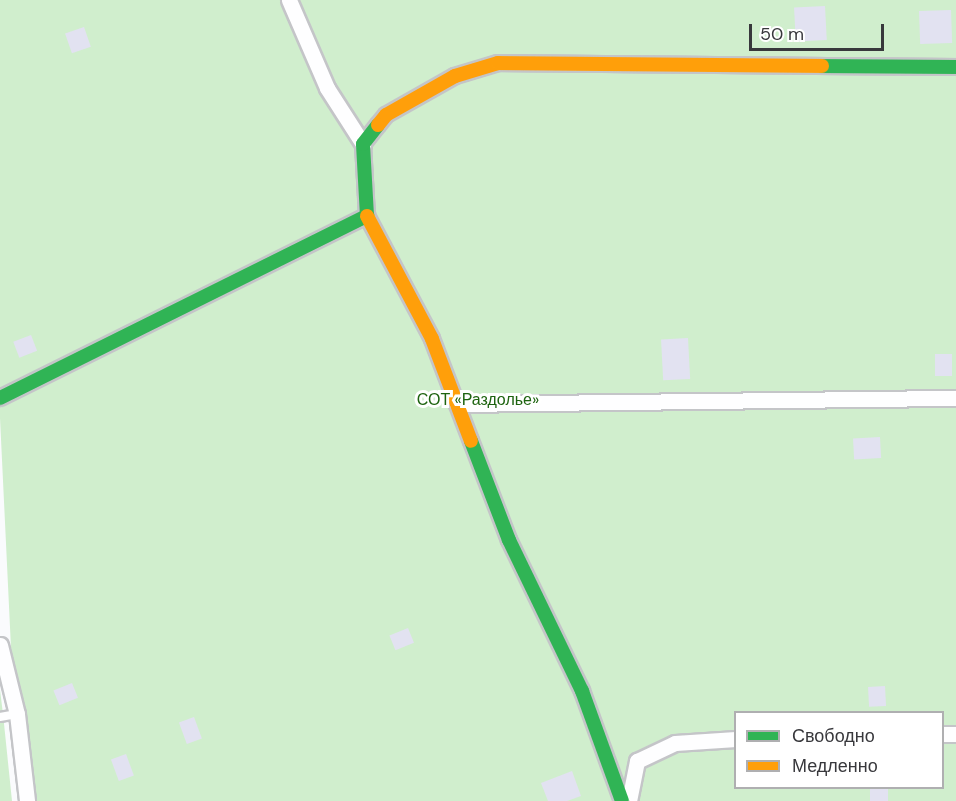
<!DOCTYPE html>
<meta charset="utf-8">
<style>
body{margin:0}
#map{position:relative;width:956px;height:801px;overflow:hidden;background:#fafbfd;font-family:"DM Sans",sans-serif}
div>[style]{position:absolute}
[style*='--x']{left:calc(var(--x)*1px);top:calc(var(--y)*1px);width:calc(var(--w)*1px);rotate:calc(var(--a)*1deg)}
.green>*{inset:0;background:#d0eecd}
.building>*{inset:0;background:#e2e2f1;transform-origin:0 0}
.roads{filter:drop-shadow(2px 0 #c4c5c8) drop-shadow(-2px 0 #c4c5c8) drop-shadow(0 2px #c4c5c8) drop-shadow(0 -2px #c4c5c8)}
.lane>*{height:8px;margin:-4px;padding:0 4px;transform-origin:4px;border-radius:4px;background:#fefeff}
.street>*{height:15px;margin:-7.5px;padding:0 7.5px;transform-origin:7.5px;border-radius:7.5px;background:#fefeff}
.fast>*{height:14px;margin:-7px;padding:0 7px;transform-origin:7px;border-radius:7px;background:#30b455}
.slow>*{height:14px;margin:-7px;padding:0 7px;transform-origin:7px;border-radius:7px;background:#ff9f0a}
span{translate:-50% -50%;white-space:nowrap;text-align:center;line-height:1.15;-webkit-text-stroke:6px #fff;paint-order:stroke}
.park-label{font-size:16px;color:#1d630f}
.legend{position:absolute;left:734px;top:711px;width:210px;height:78px;box-sizing:border-box;background:#fff;border:2px solid #afafb1;margin:0;padding:8px 10px;list-style:none;font-size:18px;color:#38383c}
.legend li{display:flex;align-items:center;gap:12px;height:30px}
.legend b{width:30px;border:2px solid #afafb1}
.scale{position:absolute;left:749px;top:24px;width:135px;height:27px;box-sizing:border-box;border:3px solid #38383c;border-top:0;padding-left:8px;font-size:18px;line-height:21px;white-space:nowrap;color:#38383c;-webkit-text-stroke:4px #fff;paint-order:stroke}
</style>
<div id="map">
<div class="green">
<i style="clip-path:polygon(evenodd,0 0,956px 0,956px 801px,37px 801px,11px 648px,0 418px,0 0,736px 712px,942px 712px,942px 788px,736px 788px,736px 712px)"></i>
<i style="clip-path:polygon(0 690px,3px 714px,12px 801px,0 801px)"></i>
</div>
<div class="building">
<i style="left:825px;top:6px;width:34px;height:31px;rotate:87deg"></i>
<i style="left:951px;top:10px;width:33px;height:32px;rotate:88deg"></i>
<i style="left:84px;top:27px;width:21px;height:20px;rotate:71deg"></i>
<i style="left:31px;top:335px;width:17px;height:19px;rotate:69deg"></i>
<i style="left:688px;top:338px;width:41px;height:27px;rotate:87deg"></i>
<i style="left:935px;top:354px;width:17px;height:22px"></i>
<i style="left:880px;top:437px;width:21px;height:27px;rotate:87deg"></i>
<i style="left:408px;top:628px;width:16px;height:20px;rotate:68deg"></i>
<i style="left:72px;top:683px;width:16px;height:20px;rotate:68deg"></i>
<i style="left:885px;top:686px;width:20px;height:17px;rotate:87deg"></i>
<i style="left:194px;top:717px;width:23px;height:16px;rotate:70deg"></i>
<i style="left:126px;top:754px;width:23px;height:16px;rotate:70deg"></i>
<i style="clip-path:polygon(572px 771px,581px 796px,567px 801px,548px 801px,541px 783px)"></i>
<i style="left:870px;top:788px;width:18px;height:13px"></i>
</div>
<div class="roads">
<div class="lane">
<i style="--x:0;--y:717;--w:17;--a:-10"></i>
</div>
<div class="street">
<i style="--x:289;--y:0;--w:96;--a:66.6"></i>
<i style="--x:327;--y:88;--w:67;--a:57.3"></i>
<i style="--x:457;--y:404;--w:499;--a:-0.7"></i>
<i style="--x:0;--y:645;--w:71;--a:76.2"></i>
<i style="--x:17;--y:714;--w:88;--a:83.4"></i>
<i style="--x:942;--y:734;--w:14;--a:0"></i>
<i style="--x:629;--y:801;--w:41;--a:-78.7"></i>
<i style="--x:637;--y:761;--w:42;--a:-25.3"></i>
<i style="--x:675;--y:743;--w:61;--a:-3.8"></i>
</div>
<div class="fast">
<i style="--x:822;--y:66;--w:134;--a:0.4"></i>
<i style="--x:0;--y:398;--w:410;--a:-26.4"></i>
<i style="--x:367;--y:216;--w:72;--a:-93.2"></i>
<i style="--x:363;--y:144;--w:24;--a:-52"></i>
<i style="--x:471;--y:441;--w:106;--a:69"></i>
<i style="--x:509;--y:540;--w:168;--a:64.2"></i>
<i style="--x:582;--y:691;--w:117;--a:70"></i>
</div>
<div class="slow">
<i style="--x:378;--y:125;--w:13;--a:-51"></i>
<i style="--x:386;--y:115;--w:79;--a:-29.5"></i>
<i style="--x:455;--y:76;--w:45;--a:-16.8"></i>
<i style="--x:498;--y:63;--w:324;--a:0.5"></i>
<i style="--x:367;--y:216;--w:139;--a:62.1"></i>
<i style="--x:432;--y:339;--w:109;--a:69.1"></i>
</div>
</div>
<div class="park-label">
<span style="left:478px;top:400px">СОТ «Раздолье»</span>
</div>
<ul class="legend">
<li><b style="height:8px;background:#30b455"></b>Свободно</li>
<li><b style="height:8px;background:#ff9f0a"></b>Медленно</li>
</ul>
<div class="scale">50 m</div>
</div>
